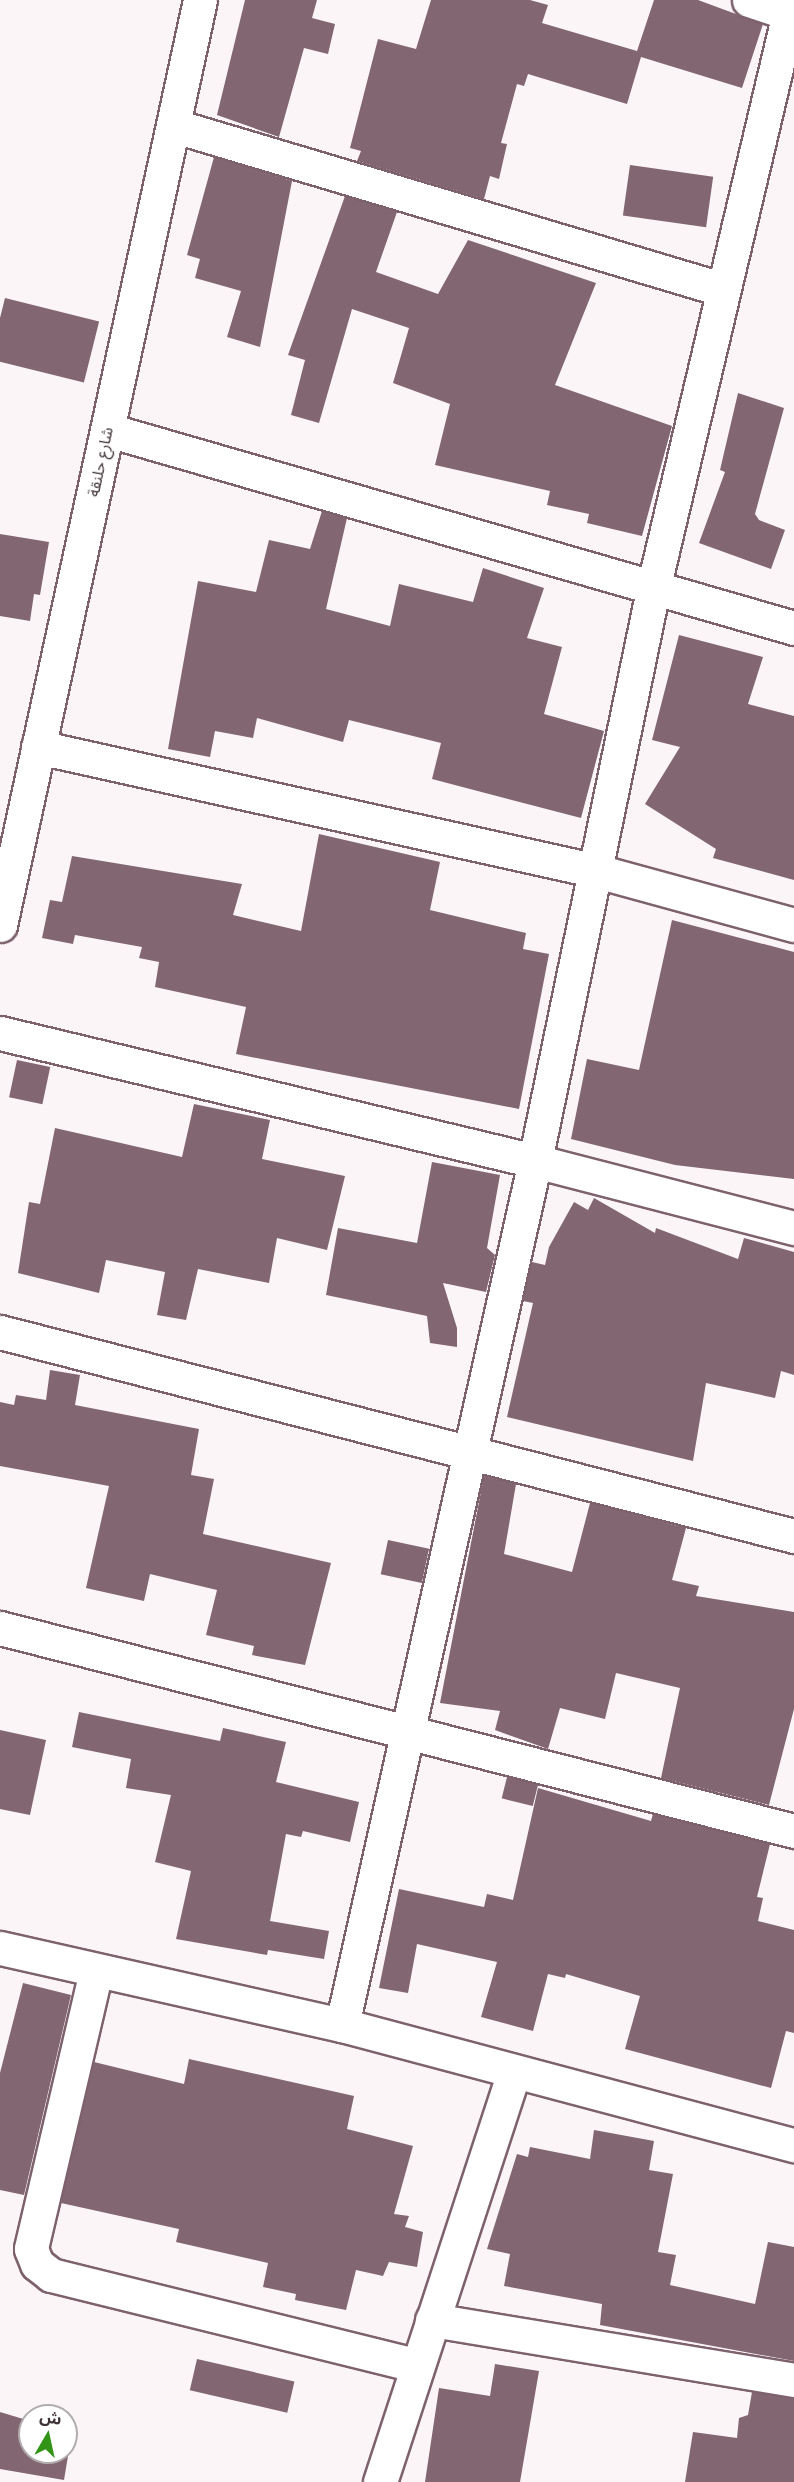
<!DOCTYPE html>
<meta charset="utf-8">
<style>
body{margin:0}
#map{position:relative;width:794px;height:2482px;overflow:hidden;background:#fcf5f8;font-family:"Varela Round","Noto Sans Arabic",sans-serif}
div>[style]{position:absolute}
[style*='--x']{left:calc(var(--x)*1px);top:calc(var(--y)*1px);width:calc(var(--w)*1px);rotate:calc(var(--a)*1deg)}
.building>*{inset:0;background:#826672;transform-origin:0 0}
.roads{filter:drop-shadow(2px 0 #7d626e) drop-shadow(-2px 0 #7d626e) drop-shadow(0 2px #7d626e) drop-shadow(0 -2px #7d626e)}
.minor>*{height:33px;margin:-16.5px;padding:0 16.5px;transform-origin:16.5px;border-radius:16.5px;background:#fff}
span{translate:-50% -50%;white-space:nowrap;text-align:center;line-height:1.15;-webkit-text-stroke:6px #fff;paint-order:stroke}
.street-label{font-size:16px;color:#3d3136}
.north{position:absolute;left:18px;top:2404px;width:60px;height:60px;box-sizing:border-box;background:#fff;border:2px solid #b1adaf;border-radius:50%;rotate:9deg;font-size:16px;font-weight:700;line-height:24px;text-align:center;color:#3d3136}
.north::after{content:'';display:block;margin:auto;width:21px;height:27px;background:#319417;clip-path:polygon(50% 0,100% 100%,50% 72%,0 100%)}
</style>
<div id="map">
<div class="building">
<i style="clip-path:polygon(245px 0,317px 0,312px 18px,335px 24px,328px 54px,304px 48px,279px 137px,217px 115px)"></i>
<i style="clip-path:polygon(431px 0,530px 0,548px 5px,542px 23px,637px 51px,654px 0,698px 0,763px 24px,742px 88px,641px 57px,627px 104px,528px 74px,524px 86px,517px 84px,501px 143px,507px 144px,499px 179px,490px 176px,484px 199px,357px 161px,361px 151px,350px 148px,378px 39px,416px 49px)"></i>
<i style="clip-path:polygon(214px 157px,292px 181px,260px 347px,227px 337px,241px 291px,195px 278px,200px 259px,187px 255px)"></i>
<i style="left:630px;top:165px;width:84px;height:51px;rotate:8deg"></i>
<i style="clip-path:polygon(345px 196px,397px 212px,376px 272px,438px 294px,468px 240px,596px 283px,555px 385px,672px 426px,642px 536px,587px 523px,589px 514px,547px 505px,550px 491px,435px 465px,450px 404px,393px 383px,409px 328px,352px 309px,319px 423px,291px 415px,305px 360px,288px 355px)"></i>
<i style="left:5px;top:298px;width:97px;height:63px;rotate:14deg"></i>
<i style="clip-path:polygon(738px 393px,784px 408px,755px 514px,759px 520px,785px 530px,771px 569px,699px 543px,725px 472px,720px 470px)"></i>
<i style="clip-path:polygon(322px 511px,347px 518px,326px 609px,390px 626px,399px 584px,473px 602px,483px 568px,544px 588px,527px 638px,562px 647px,544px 714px,604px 731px,581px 818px,432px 779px,441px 743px,349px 720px,343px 742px,257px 718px,253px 738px,215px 731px,210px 757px,168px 749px,198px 581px,256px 592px,269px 540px,310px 549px)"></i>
<i style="clip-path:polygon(0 534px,49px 542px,40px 595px,34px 594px,30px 621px,0 616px)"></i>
<i style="clip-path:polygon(679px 635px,763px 657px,748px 704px,794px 716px,794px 880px,713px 858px,716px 849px,645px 804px,680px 747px,652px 740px)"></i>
<i style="clip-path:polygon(319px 834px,440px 862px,430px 910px,526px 933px,523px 949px,549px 954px,519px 1109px,236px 1054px,246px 1007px,155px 987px,159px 962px,139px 958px,142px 947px,75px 935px,73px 944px,42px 938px,50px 900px,62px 902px,72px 856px,242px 884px,233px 915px,301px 931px)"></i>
<i style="clip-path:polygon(672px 920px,794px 952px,794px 1179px,675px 1165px,571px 1139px,587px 1059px,639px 1070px)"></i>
<i style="left:17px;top:1060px;width:34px;height:38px;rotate:12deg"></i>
<i style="clip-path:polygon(194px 1104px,270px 1120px,262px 1159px,345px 1176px,327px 1250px,277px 1238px,269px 1283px,198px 1269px,186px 1320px,157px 1315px,165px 1272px,106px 1260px,99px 1293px,18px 1273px,29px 1202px,40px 1204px,55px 1128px,182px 1157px)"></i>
<i style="clip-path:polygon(432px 1162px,500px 1175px,487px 1248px,495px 1255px,486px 1292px,443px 1283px,457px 1328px,457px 1347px,430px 1343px,427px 1316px,326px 1295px,338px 1228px,417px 1243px)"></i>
<i style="clip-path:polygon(594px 1198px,655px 1233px,656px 1228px,738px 1259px,744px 1238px,794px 1252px,794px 1375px,781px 1371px,775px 1398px,706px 1383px,693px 1461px,507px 1417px,533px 1303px,523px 1301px,532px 1262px,545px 1265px,549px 1247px,574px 1202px,588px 1210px)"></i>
<i style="clip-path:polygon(50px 1370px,80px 1375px,75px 1405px,199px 1429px,191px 1475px,214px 1479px,203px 1534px,331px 1563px,305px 1665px,252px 1655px,254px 1646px,206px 1635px,217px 1590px,150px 1574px,144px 1601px,86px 1588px,109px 1486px,0 1466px,0 1402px,14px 1405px,16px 1395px,46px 1400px)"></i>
<i style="clip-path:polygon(484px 1476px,516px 1484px,504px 1554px,572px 1572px,590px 1503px,686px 1528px,672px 1580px,699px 1586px,696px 1596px,794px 1612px,794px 1709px,769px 1805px,661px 1778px,680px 1688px,616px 1673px,605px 1719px,560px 1708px,548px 1749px,495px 1730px,500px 1711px,440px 1703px)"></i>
<i style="left:388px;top:1540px;width:42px;height:35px;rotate:12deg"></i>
<i style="clip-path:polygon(79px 1712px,220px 1741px,223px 1728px,286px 1742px,276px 1782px,359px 1802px,350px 1842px,303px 1831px,301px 1837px,286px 1834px,270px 1921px,329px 1931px,324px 1959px,268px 1950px,267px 1955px,176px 1939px,191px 1871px,155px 1862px,171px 1795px,126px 1788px,131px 1759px,72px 1747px)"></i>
<i style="clip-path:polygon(0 1730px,46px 1740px,30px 1815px,0 1809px)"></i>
<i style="left:507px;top:1777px;width:32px;height:22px;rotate:14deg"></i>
<i style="clip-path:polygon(538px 1788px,651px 1821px,653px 1814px,770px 1844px,757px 1897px,763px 1898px,758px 1921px,794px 1930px,794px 2033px,786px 2031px,771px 2088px,625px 2049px,640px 1996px,566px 1974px,565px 1978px,548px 1974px,533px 2031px,481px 2017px,497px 1962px,417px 1944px,408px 1993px,379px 1988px,399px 1889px,484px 1907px,487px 1894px,513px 1900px)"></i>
<i style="clip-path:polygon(23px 1983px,71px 1995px,24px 2195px,0 2190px,0 2073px)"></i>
<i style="clip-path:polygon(189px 2059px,354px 2096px,347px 2129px,413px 2146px,394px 2214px,409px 2216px,405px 2227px,423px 2232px,417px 2267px,389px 2262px,383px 2276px,356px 2270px,346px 2310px,295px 2300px,296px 2294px,263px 2287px,268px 2263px,176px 2242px,179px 2229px,61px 2203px,94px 2062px,184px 2084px)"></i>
<i style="clip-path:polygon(594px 2130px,654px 2141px,649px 2170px,673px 2174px,658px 2252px,676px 2255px,670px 2285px,755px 2304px,768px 2242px,794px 2247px,794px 2361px,600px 2325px,602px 2304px,504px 2286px,510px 2254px,487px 2249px,517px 2154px,528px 2157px,530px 2147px,590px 2159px)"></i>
<i style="left:197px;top:2359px;width:100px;height:32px;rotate:13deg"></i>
<i style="clip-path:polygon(495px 2364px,539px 2371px,520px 2482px,425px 2482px,439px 2388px,490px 2396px)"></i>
<i style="clip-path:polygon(752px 2392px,794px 2398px,794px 2482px,685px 2482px,693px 2432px,737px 2438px,739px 2418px,748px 2415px)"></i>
<i style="clip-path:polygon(0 2412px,30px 2421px,30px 2452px,66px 2452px,66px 2431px,72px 2432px,64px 2480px,0 2469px)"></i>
</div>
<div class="roads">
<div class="minor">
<i style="--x:749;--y:0;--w:47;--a:18.4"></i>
<i style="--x:175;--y:126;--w:570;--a:16.62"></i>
<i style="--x:108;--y:430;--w:714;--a:16.1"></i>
<i style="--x:38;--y:747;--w:568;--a:12.5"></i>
<i style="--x:593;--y:870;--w:208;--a:15.3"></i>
<i style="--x:0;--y:925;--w:946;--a:-77.8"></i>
<i style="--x:0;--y:1033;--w:550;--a:13.46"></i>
<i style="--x:535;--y:1161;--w:268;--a:14.5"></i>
<i style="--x:0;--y:1332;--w:820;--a:14.41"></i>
<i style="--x:0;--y:1628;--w:820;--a:14.34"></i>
<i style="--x:0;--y:1948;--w:351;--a:12.7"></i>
<i style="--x:342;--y:2025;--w:468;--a:14.9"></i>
<i style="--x:96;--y:1971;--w:285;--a:103.2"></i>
<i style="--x:31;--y:2249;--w:16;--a:68"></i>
<i style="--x:37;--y:2264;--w:18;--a:38"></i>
<i style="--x:51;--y:2275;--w:376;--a:13.9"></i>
<i style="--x:342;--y:2025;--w:885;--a:-77.41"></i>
<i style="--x:535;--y:1161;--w:588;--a:-78.33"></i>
<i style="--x:654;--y:585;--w:588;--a:-76.72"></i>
<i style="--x:432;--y:2320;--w:367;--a:9.4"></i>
<i style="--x:380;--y:2482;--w:432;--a:-71.9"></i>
</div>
</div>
<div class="street-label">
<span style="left:101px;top:462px;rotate:-78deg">شارع حلنقة</span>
</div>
<div class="north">ش</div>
</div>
